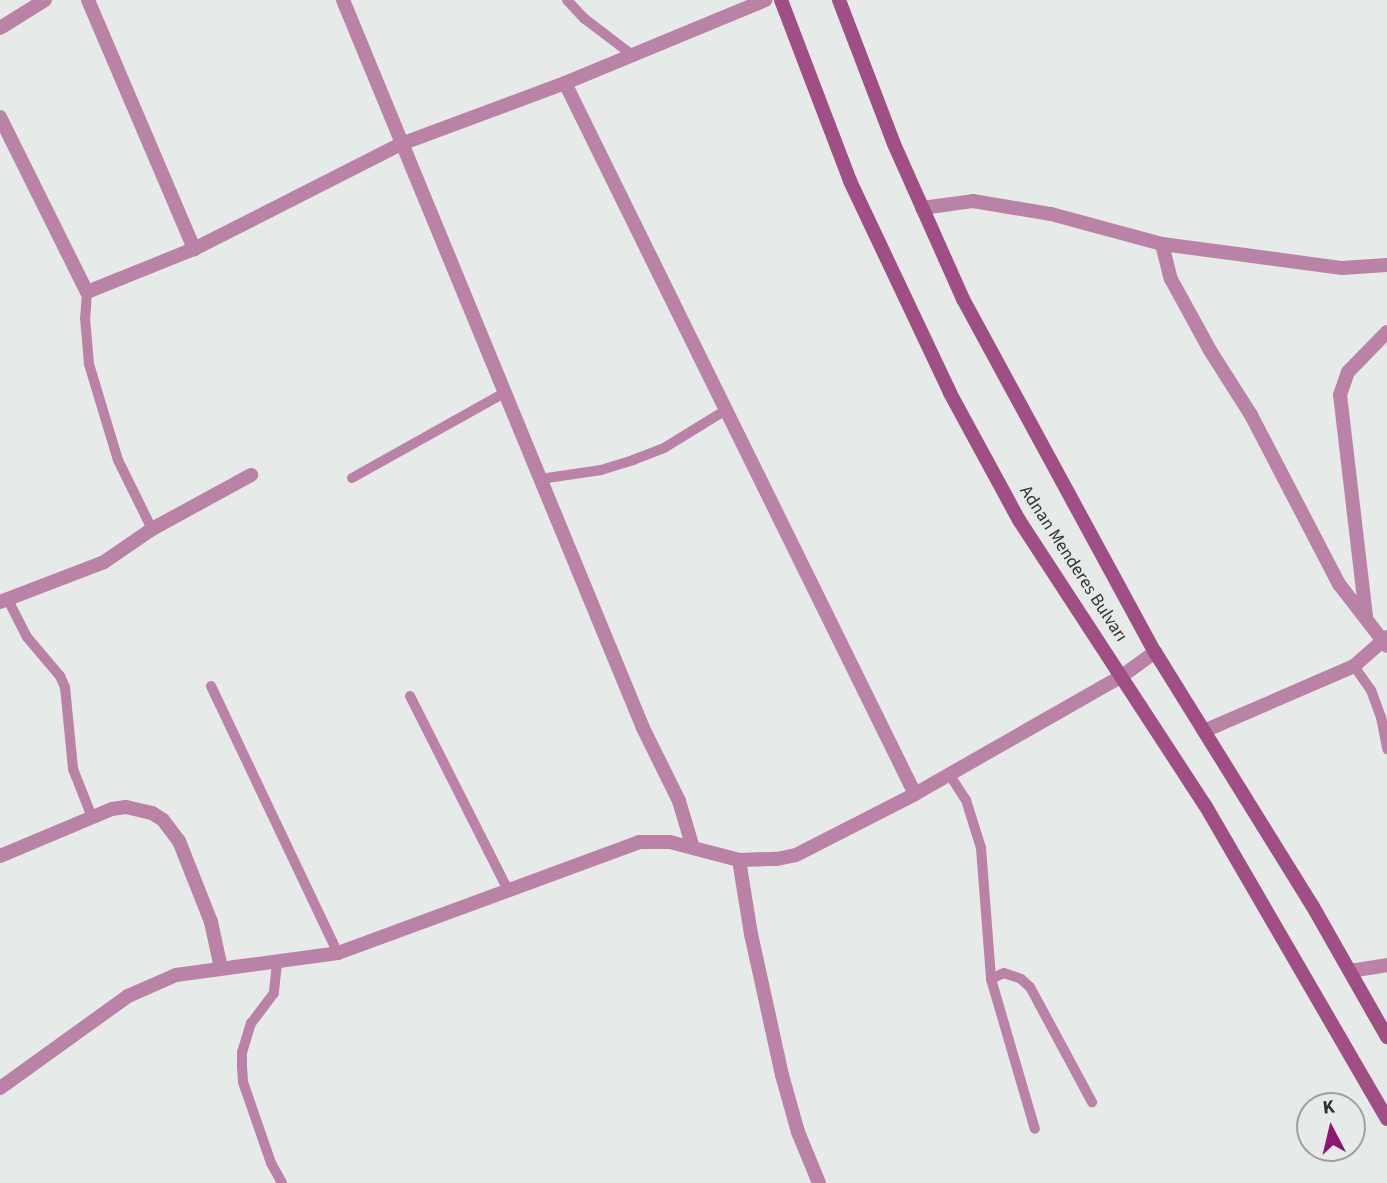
<!DOCTYPE html>
<meta charset="utf-8">
<style>
body{margin:0}
#map{position:relative;width:1387px;height:1183px;overflow:hidden;background:#e6eae8;font-family:"Source Sans 3",sans-serif}
div>[style]{position:absolute}
[style*='--x']{left:calc(var(--x)*1px);top:calc(var(--y)*1px);width:calc(var(--w)*1px);rotate:calc(var(--a)*1deg)}
.lane>*{height:10px;margin:-5px;padding:0 5px;transform-origin:5px;border-radius:5px;background:#ba82a6}
.street>*{height:14px;margin:-7px;padding:0 7px;transform-origin:7px;border-radius:7px;background:#ba82a6}
.secondary>*{height:14px;margin:-7px;padding:0 7px;transform-origin:7px;border-radius:7px;background:#9f4f84}
span{translate:-50% -50%;white-space:nowrap;text-align:center;line-height:1.15;-webkit-text-stroke:7px #e6eae8;paint-order:stroke}
.street-label{font-size:18px;color:#303130}
.north{position:absolute;left:1296px;top:1092px;width:70px;height:70px;box-sizing:border-box;background:#e6eae8;border:2px solid #9da09e;border-radius:50%;rotate:353deg;font-size:19px;font-weight:700;line-height:28px;text-align:center;color:#303130}
.north::after{content:'';display:block;margin:auto;width:24px;height:32px;background:#911471;clip-path:polygon(50% 0,100% 100%,50% 72%,0 100%)}
</style>
<div id="map">
<div class="lane">
<i style="--x:567;--y:0;--w:26;--a:47"></i>
<i style="--x:585;--y:19;--w:58;--a:37.3"></i>
<i style="--x:87;--y:292;--w:26;--a:94"></i>
<i style="--x:85;--y:318;--w:46;--a:85"></i>
<i style="--x:89;--y:364;--w:100;--a:73.2"></i>
<i style="--x:118;--y:460;--w:77;--a:63.8"></i>
<i style="--x:352;--y:478;--w:174;--a:-29.2"></i>
<i style="--x:540;--y:479;--w:62;--a:-8.4"></i>
<i style="--x:601;--y:470;--w:34;--a:-17"></i>
<i style="--x:633;--y:460;--w:33;--a:-21"></i>
<i style="--x:664;--y:448;--w:73;--a:-31.5"></i>
<i style="--x:7;--y:598;--w:44;--a:62.9"></i>
<i style="--x:27;--y:637;--w:51;--a:49.8"></i>
<i style="--x:60;--y:676;--w:12;--a:66"></i>
<i style="--x:65;--y:687;--w:82;--a:84.4"></i>
<i style="--x:73;--y:769;--w:52;--a:68.4"></i>
<i style="--x:1354;--y:666;--w:29;--a:55"></i>
<i style="--x:1371;--y:690;--w:29;--a:70"></i>
<i style="--x:1381;--y:717;--w:33;--a:79"></i>
<i style="--x:211;--y:686;--w:296;--a:64.6"></i>
<i style="--x:410;--y:696;--w:217;--a:63.2"></i>
<i style="--x:949;--y:774;--w:31;--a:57"></i>
<i style="--x:966;--y:800;--w:50;--a:72.6"></i>
<i style="--x:981;--y:848;--w:131;--a:85.6"></i>
<i style="--x:991;--y:979;--w:156;--a:73.7"></i>
<i style="--x:277;--y:963;--w:30;--a:96"></i>
<i style="--x:274;--y:993;--w:38;--a:127"></i>
<i style="--x:251;--y:1023;--w:30;--a:107"></i>
<i style="--x:242;--y:1052;--w:15;--a:90"></i>
<i style="--x:242;--y:1067;--w:15;--a:86"></i>
<i style="--x:243;--y:1082;--w:86;--a:70.9"></i>
<i style="--x:271;--y:1163;--w:23;--a:61"></i>
<i style="--x:991;--y:979;--w:14;--a:-25"></i>
<i style="--x:1004;--y:973;--w:18;--a:19"></i>
<i style="--x:1021;--y:979;--w:12;--a:42"></i>
<i style="--x:1030;--y:987;--w:131;--a:61.7"></i>
</div>
<div class="street">
<i style="--x:88;--y:0;--w:271;--a:66.9"></i>
<i style="--x:343;--y:0;--w:787;--a:67.6"></i>
<i style="--x:643;--y:728;--w:81;--a:63.7"></i>
<i style="--x:679;--y:801;--w:49;--a:73.4"></i>
<i style="--x:0;--y:28;--w:53;--a:-31.9"></i>
<i style="--x:565;--y:83;--w:792;--a:63.79"></i>
<i style="--x:0;--y:117;--w:195;--a:63.6"></i>
<i style="--x:87;--y:292;--w:115;--a:-21.9"></i>
<i style="--x:194;--y:249;--w:232;--a:-26.9"></i>
<i style="--x:401;--y:144;--w:175;--a:-20.4"></i>
<i style="--x:565;--y:83;--w:217;--a:-22.5"></i>
<i style="--x:922;--y:208;--w:51;--a:-7.8"></i>
<i style="--x:973;--y:201;--w:79;--a:9.5"></i>
<i style="--x:1051;--y:214;--w:115;--a:15.1"></i>
<i style="--x:1162;--y:244;--w:182;--a:7.6"></i>
<i style="--x:1342;--y:268;--w:45;--a:-3.8"></i>
<i style="--x:1162;--y:244;--w:36;--a:76"></i>
<i style="--x:1171;--y:279;--w:83;--a:61.3"></i>
<i style="--x:1211;--y:352;--w:75;--a:57.6"></i>
<i style="--x:1251;--y:415;--w:191;--a:62.5"></i>
<i style="--x:1339;--y:584;--w:78;--a:52.3"></i>
<i style="--x:0;--y:602;--w:111;--a:-21"></i>
<i style="--x:104;--y:562;--w:58;--a:-34.5"></i>
<i style="--x:152;--y:529;--w:113;--a:-28.6"></i>
<i style="--x:1366;--y:616;--w:223;--a:-96.7"></i>
<i style="--x:1340;--y:395;--w:24;--a:-71"></i>
<i style="--x:1348;--y:372;--w:56;--a:-45.7"></i>
<i style="--x:1204;--y:731;--w:163;--a:-23.4"></i>
<i style="--x:1354;--y:666;--w:44;--a:-41.3"></i>
<i style="--x:0;--y:856;--w:121;--a:-22.8"></i>
<i style="--x:112;--y:809;--w:14;--a:-8"></i>
<i style="--x:126;--y:807;--w:27;--a:13"></i>
<i style="--x:152;--y:813;--w:13;--a:32"></i>
<i style="--x:163;--y:820;--w:26;--a:53"></i>
<i style="--x:179;--y:841;--w:87;--a:68.4"></i>
<i style="--x:211;--y:922;--w:47;--a:77.7"></i>
<i style="--x:739;--y:860;--w:75;--a:80.8"></i>
<i style="--x:751;--y:934;--w:144;--a:77.6"></i>
<i style="--x:782;--y:1075;--w:59;--a:74.3"></i>
<i style="--x:798;--y:1132;--w:55;--a:67.6"></i>
<i style="--x:1350;--y:971;--w:37;--a:-9"></i>
<i style="--x:0;--y:1088;--w:158;--a:-35.7"></i>
<i style="--x:128;--y:996;--w:52;--a:-23.6"></i>
<i style="--x:176;--y:975;--w:163;--a:-7.7"></i>
<i style="--x:338;--y:953;--w:321;--a:-20.2"></i>
<i style="--x:639;--y:842;--w:31;--a:0"></i>
<i style="--x:670;--y:842;--w:71;--a:14.6"></i>
<i style="--x:739;--y:860;--w:38;--a:-2"></i>
<i style="--x:777;--y:859;--w:19;--a:-12"></i>
<i style="--x:796;--y:855;--w:134;--a:-27.1"></i>
<i style="--x:915;--y:794;--w:238;--a:-29.7"></i>
<i style="--x:1122;--y:676;--w:41;--a:-36"></i>
</div>
<div class="secondary">
<i style="--x:781;--y:0;--w:194;--a:69.1"></i>
<i style="--x:850;--y:181;--w:234;--a:64.7"></i>
<i style="--x:950;--y:393;--w:145;--a:61.5"></i>
<i style="--x:1019;--y:520;--w:340;--a:56.9"></i>
<i style="--x:1205;--y:805;--w:363;--a:59.9"></i>
<i style="--x:839;--y:0;--w:154;--a:69.1"></i>
<i style="--x:894;--y:144;--w:170;--a:66"></i>
<i style="--x:963;--y:299;--w:402;--a:61.5"></i>
<i style="--x:1155;--y:652;--w:298;--a:58.2"></i>
<i style="--x:1312;--y:905;--w:152;--a:60.4"></i>
</div>
<div class="street-label">
<span style="left:1073px;top:564px;rotate:57deg">Adnan Menderes Bulvarı</span>
</div>
<div class="north">K</div>
</div>
